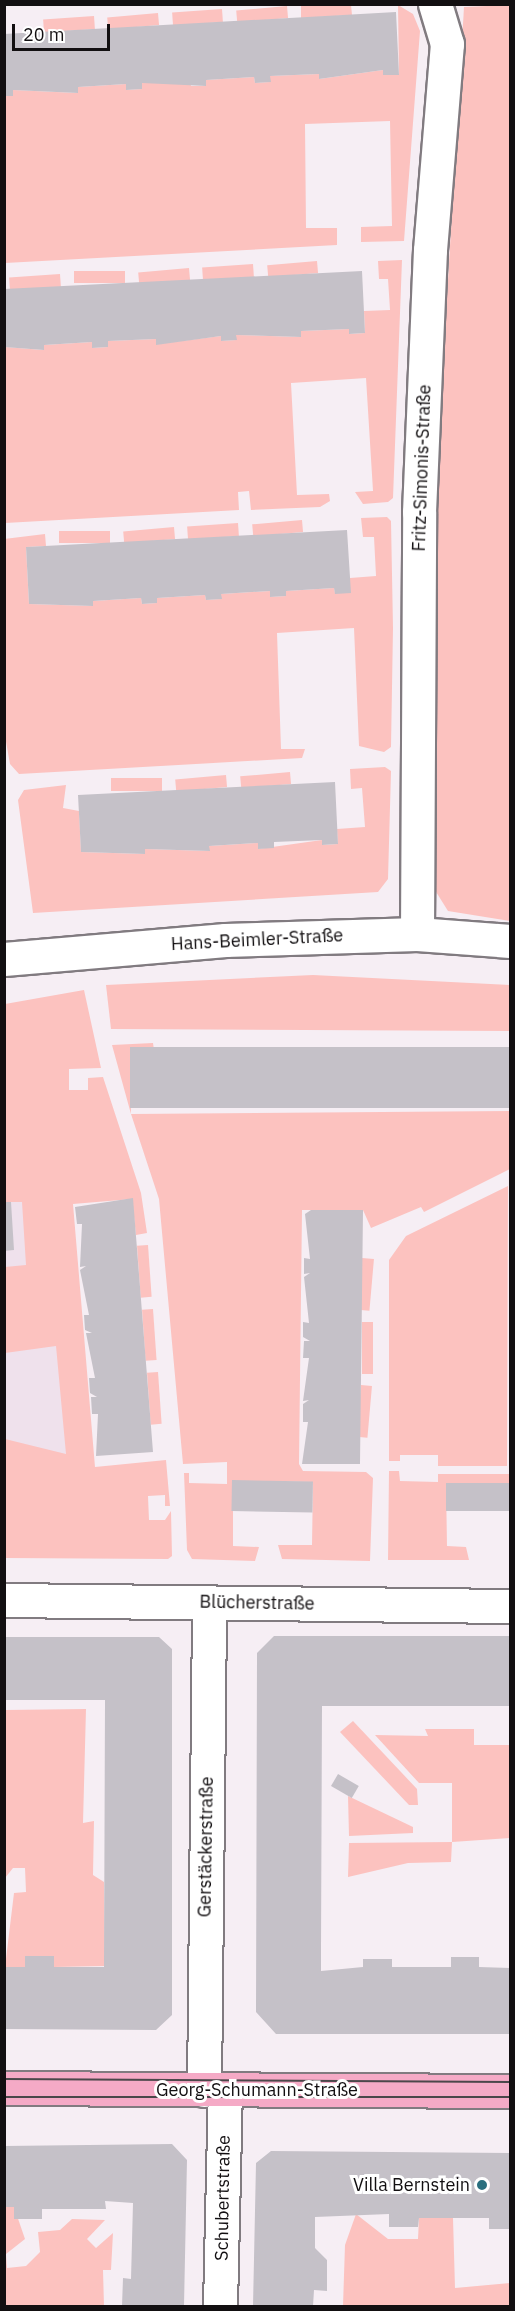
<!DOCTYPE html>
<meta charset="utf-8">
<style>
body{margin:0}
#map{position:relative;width:515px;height:2311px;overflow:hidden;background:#f6eef4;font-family:"IBM Plex Sans",sans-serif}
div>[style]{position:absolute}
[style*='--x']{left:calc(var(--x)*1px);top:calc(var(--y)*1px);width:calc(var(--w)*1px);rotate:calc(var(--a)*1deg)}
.built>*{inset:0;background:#efe1ec}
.green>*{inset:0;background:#fcc2bf;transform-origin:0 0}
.building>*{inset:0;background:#c5c1c8;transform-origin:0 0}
.roads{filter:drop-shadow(2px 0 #817b80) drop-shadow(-2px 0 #817b80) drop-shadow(0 2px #817b80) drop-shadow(0 -2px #817b80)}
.minor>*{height:33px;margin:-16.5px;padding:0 16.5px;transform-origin:16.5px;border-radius:16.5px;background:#fff}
.major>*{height:33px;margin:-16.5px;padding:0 16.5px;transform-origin:16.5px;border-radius:16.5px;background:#f5aac6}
.tram>*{height:1.5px;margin:-0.75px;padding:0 0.75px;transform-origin:0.75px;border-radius:0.75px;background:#4b474a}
.dots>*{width:16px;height:16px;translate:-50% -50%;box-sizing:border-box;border:3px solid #fff;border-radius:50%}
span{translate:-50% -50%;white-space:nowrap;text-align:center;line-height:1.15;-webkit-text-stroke:6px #fff;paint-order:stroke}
.street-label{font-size:18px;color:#120f11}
.poi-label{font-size:18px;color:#120f11}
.right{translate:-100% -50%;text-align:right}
.frame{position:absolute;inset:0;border:6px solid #120f11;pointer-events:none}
.scale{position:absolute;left:12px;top:24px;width:98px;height:27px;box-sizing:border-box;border:3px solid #120f11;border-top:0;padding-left:8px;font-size:18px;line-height:21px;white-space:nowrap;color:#120f11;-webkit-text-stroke:4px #fff;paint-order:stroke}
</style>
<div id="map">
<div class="built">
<i style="clip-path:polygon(33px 1092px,71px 1500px,5px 1506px,5px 1094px)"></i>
</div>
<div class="green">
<i style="clip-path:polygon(301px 5px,351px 5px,352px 15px,301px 18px)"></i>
<i style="clip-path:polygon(398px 5px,413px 14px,420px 31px,404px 241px,361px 242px,361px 227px,392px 226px,390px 121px,305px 124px,306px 228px,337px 228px,337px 245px,5px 263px,4px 96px,13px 96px,13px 90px,77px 93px,78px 87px,126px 84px,126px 90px,142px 89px,142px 83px,190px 81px,191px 86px,206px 86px,206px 80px,254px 77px,255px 83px,270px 82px,270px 76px,319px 74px,319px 79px,383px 70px,384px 75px,399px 75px)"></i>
<i style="clip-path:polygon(510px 5px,510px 921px,448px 911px,433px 887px,431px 571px,464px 7px)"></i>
<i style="left:287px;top:6px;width:12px;height:51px;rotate:85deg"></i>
<i style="left:222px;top:9px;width:13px;height:50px;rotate:86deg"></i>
<i style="left:158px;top:13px;width:12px;height:51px;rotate:85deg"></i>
<i style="left:94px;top:16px;width:13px;height:51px;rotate:86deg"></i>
<i style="clip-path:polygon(402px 260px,393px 498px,388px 502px,363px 504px,355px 492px,373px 491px,366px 378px,291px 383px,297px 495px,329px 494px,330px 501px,320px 507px,251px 510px,249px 491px,238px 492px,239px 510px,5px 523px,5px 347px,43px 350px,44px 345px,92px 342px,92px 348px,108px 347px,108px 341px,156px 339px,157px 344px,221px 336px,221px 341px,236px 340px,236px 335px,301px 337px,301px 331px,349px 329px,350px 334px,365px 333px,364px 311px,390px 310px,388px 279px,379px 279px,378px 261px)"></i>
<i style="left:317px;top:261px;width:12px;height:50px;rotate:85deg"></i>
<i style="left:253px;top:264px;width:13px;height:51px;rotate:86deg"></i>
<i style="left:189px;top:268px;width:12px;height:51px;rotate:85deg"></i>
<i style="left:125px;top:271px;width:12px;height:51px;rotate:90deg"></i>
<i style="left:60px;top:274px;width:13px;height:51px;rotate:86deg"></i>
<i style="clip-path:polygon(387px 517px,391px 521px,393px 628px,391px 747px,384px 752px,359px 746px,354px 628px,277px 633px,281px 749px,305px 749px,302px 758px,19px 774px,10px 764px,5px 736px,4px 539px,45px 534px,46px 546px,26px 547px,29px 604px,93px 606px,93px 601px,141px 598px,142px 604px,157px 603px,157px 598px,205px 595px,206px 600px,221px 599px,221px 594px,270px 591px,270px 597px,286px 596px,286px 591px,334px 588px,335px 593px,350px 593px,350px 578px,376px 576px,374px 537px,363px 537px,361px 518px)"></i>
<i style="left:302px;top:520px;width:12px;height:50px;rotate:85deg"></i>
<i style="left:238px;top:523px;width:13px;height:51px;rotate:86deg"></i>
<i style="left:174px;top:527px;width:12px;height:51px;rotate:85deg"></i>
<i style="left:110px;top:531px;width:12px;height:51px;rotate:90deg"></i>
<i style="clip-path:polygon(385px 767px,391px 771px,388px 879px,378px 892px,33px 913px,18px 800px,24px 790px,66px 785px,63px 808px,79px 811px,81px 852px,145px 854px,145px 849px,209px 851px,209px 846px,258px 843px,258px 849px,322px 840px,323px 845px,338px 844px,337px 829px,365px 827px,362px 788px,351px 789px,350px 769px)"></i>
<i style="left:290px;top:772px;width:12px;height:50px;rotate:85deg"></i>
<i style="left:226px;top:775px;width:12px;height:51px;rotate:85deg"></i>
<i style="left:162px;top:778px;width:13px;height:51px;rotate:90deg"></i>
<i style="clip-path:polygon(313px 975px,510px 985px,510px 1031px,111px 1029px,106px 985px)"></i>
<i style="clip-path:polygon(84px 990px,101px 1068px,69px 1069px,69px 1090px,88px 1090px,88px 1078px,103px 1077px,141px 1193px,147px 1233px,136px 1235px,132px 1199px,73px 1204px,95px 1467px,166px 1460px,170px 1506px,165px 1506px,165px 1495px,148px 1496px,149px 1520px,165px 1520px,171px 1511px,172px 1556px,168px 1559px,5px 1558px,5px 1439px,66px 1454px,56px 1346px,5px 1353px,5px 1267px,26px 1265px,22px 1202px,5px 1202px,5px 1004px)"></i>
<i style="clip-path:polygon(153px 1043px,154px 1050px,130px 1050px,131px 1114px,510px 1111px,510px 1169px,424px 1212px,421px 1207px,371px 1228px,363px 1210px,302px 1210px,299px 1464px,303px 1471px,366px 1472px,373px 1478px,370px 1561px,282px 1559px,278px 1545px,312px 1545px,313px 1482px,246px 1481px,233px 1507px,233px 1546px,259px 1547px,255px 1561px,192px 1559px,187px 1550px,184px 1473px,189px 1473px,189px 1483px,227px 1484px,227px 1462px,183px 1464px,159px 1199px,131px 1114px,112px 1045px)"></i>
<i style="clip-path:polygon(508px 1186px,507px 1466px,438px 1466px,438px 1455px,400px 1455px,400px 1461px,389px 1461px,389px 1260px,406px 1236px)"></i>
<i style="left:148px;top:1245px;width:52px;height:11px;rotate:86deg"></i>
<i style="left:362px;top:1258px;width:12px;height:52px;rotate:5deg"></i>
<i style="left:153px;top:1309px;width:51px;height:11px;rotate:86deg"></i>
<i style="left:362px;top:1322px;width:11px;height:52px"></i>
<i style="left:158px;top:1372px;width:52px;height:11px;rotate:86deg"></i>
<i style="left:361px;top:1385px;width:11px;height:52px;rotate:5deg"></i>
<i style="clip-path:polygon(389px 1471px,399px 1471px,400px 1481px,438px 1482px,438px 1474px,510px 1474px,510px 1483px,446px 1484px,447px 1546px,466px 1547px,469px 1560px,388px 1560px)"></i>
<i style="clip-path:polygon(86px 1709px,83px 1823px,94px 1821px,93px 1875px,104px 1882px,105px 1966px,54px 1967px,54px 1956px,25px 1956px,25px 1967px,5px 1967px,14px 1893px,26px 1892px,25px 1868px,13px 1868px,5px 1878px,5px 1710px)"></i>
<i style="clip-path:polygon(353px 1721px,417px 1789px,418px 1805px,409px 1805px,340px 1732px)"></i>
<i style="clip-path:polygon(425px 1729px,474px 1729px,474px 1745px,510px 1745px,510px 1838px,452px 1842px,451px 1862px,408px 1863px,348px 1877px,349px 1843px,452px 1842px,452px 1783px,419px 1783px,375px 1735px,428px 1736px)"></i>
<i style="clip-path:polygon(348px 1796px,413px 1827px,413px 1833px,349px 1836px)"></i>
<i style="clip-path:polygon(4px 2207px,14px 2207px,25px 2239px,6px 2254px,7px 2268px,26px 2266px,40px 2252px,38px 2232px,60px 2230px,72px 2219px,105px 2220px,87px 2239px,96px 2248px,113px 2233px,111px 2270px,103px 2270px,104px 2306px,5px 2306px)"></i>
<i style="clip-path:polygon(356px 2214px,388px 2239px,418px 2239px,419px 2218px,453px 2218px,455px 2288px,510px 2283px,510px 2306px,343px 2306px,345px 2245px)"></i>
</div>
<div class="building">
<i style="clip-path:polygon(396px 12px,399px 75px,383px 75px,383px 70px,319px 79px,319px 74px,270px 76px,271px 82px,255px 83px,254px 77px,206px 80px,206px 86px,142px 83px,142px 89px,126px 90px,126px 84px,78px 87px,78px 93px,13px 90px,13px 96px,4px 96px,4px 34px)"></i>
<i style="clip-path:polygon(362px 271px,365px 333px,349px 334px,349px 329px,301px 331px,301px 337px,236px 335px,237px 340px,221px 341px,221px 336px,156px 345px,156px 339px,108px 341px,108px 347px,92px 348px,92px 342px,44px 345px,44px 350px,4px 347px,4px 289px)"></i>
<i style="clip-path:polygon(347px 530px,351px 593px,335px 594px,334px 588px,286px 591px,286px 596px,270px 597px,270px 591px,221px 594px,222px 599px,206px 600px,205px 595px,157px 598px,157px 603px,142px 604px,141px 598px,93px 601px,93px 606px,29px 604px,26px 547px)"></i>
<i style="clip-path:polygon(335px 782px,338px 844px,322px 845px,322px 840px,274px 842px,274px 848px,258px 849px,258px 843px,209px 846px,210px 851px,145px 849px,145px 854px,81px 852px,78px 795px)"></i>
<i style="left:510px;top:1047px;width:61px;height:380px;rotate:90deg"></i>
<i style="clip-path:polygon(133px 1198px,153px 1452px,96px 1456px,98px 1414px,92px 1414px,91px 1397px,97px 1397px,90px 1393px,89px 1378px,95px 1378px,86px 1333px,92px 1333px,85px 1330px,84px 1315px,89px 1315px,80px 1270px,86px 1266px,80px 1267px,82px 1224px,77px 1224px,75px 1207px)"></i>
<i style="clip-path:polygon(4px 1202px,11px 1202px,14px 1250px,4px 1251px)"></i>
<i style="clip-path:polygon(311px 1210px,363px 1210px,360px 1464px,302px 1464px,308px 1422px,303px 1422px,303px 1404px,309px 1400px,303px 1401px,309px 1358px,303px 1358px,304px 1341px,310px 1341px,303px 1337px,303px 1322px,309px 1323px,304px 1277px,310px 1273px,304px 1274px,304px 1258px,310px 1259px,305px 1214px)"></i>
<i style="left:232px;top:1480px;width:81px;height:31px;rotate:1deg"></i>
<i style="left:446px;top:1483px;width:64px;height:28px"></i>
<i style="clip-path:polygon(274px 1636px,510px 1636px,510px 1706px,322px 1706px,321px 1950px,321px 1971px,363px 1967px,363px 1959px,392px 1959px,392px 1967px,451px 1967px,451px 1957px,479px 1957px,479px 1967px,510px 1968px,510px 2034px,276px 2034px,256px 2012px,257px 1653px)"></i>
<i style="clip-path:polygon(4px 1637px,159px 1637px,172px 1649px,172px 2015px,156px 2030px,4px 2029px,4px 1967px,25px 1967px,25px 1956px,54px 1956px,54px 1967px,104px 1967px,105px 1700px,4px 1700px)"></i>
<i style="left:338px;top:1774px;width:24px;height:14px;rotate:30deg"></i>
<i style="clip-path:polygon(172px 2144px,187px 2160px,184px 2306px,122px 2306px,123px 2278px,131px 2279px,133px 2203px,105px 2201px,106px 2209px,42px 2209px,42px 2219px,14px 2219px,14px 2207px,4px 2207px,4px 2146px)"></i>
<i style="clip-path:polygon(271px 2151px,510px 2153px,510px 2229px,489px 2229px,489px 2218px,419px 2218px,418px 2227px,389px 2227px,389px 2214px,315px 2217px,315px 2248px,327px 2260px,327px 2291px,314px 2290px,313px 2306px,253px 2306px,256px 2163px)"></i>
</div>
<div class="roads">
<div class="minor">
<i style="--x:417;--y:934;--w:422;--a:-89.7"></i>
<i style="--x:419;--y:512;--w:262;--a:-87.6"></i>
<i style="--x:430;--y:250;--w:207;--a:-85.3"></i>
<i style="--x:447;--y:44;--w:42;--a:-106.7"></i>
<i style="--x:4;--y:959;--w:222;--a:-4.9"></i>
<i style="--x:225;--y:940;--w:192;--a:-1.8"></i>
<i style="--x:417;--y:934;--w:93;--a:4.3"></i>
<i style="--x:4;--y:1600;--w:506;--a:0.68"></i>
<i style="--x:204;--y:2090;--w:487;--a:-89.4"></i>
<i style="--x:220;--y:2306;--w:216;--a:-88.7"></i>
</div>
<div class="major">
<i style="--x:4;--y:2088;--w:506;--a:0.34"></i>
</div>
</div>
<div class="tram">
<i style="--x:4;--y:2079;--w:506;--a:0.34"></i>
<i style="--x:4;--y:2097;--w:506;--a:0"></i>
</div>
<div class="dots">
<i style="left:482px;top:2185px;background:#2a6f7f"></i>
</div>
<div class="street-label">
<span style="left:422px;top:468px;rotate:-88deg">Fritz-Simonis-Straße</span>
<span style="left:257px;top:940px;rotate:-3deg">Hans-Beimler-Straße</span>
<span style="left:257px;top:1603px;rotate:1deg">Blücherstraße</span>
<span style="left:206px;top:1847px;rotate:-89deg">Gerstäckerstraße</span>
<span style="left:257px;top:2090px">Georg-Schumann-Straße</span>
<span style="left:223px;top:2198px;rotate:-89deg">Schubertstraße</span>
</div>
<div class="poi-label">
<span class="right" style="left:470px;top:2185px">Villa Bernstein</span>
</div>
<div class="frame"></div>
<div class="scale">20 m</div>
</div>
